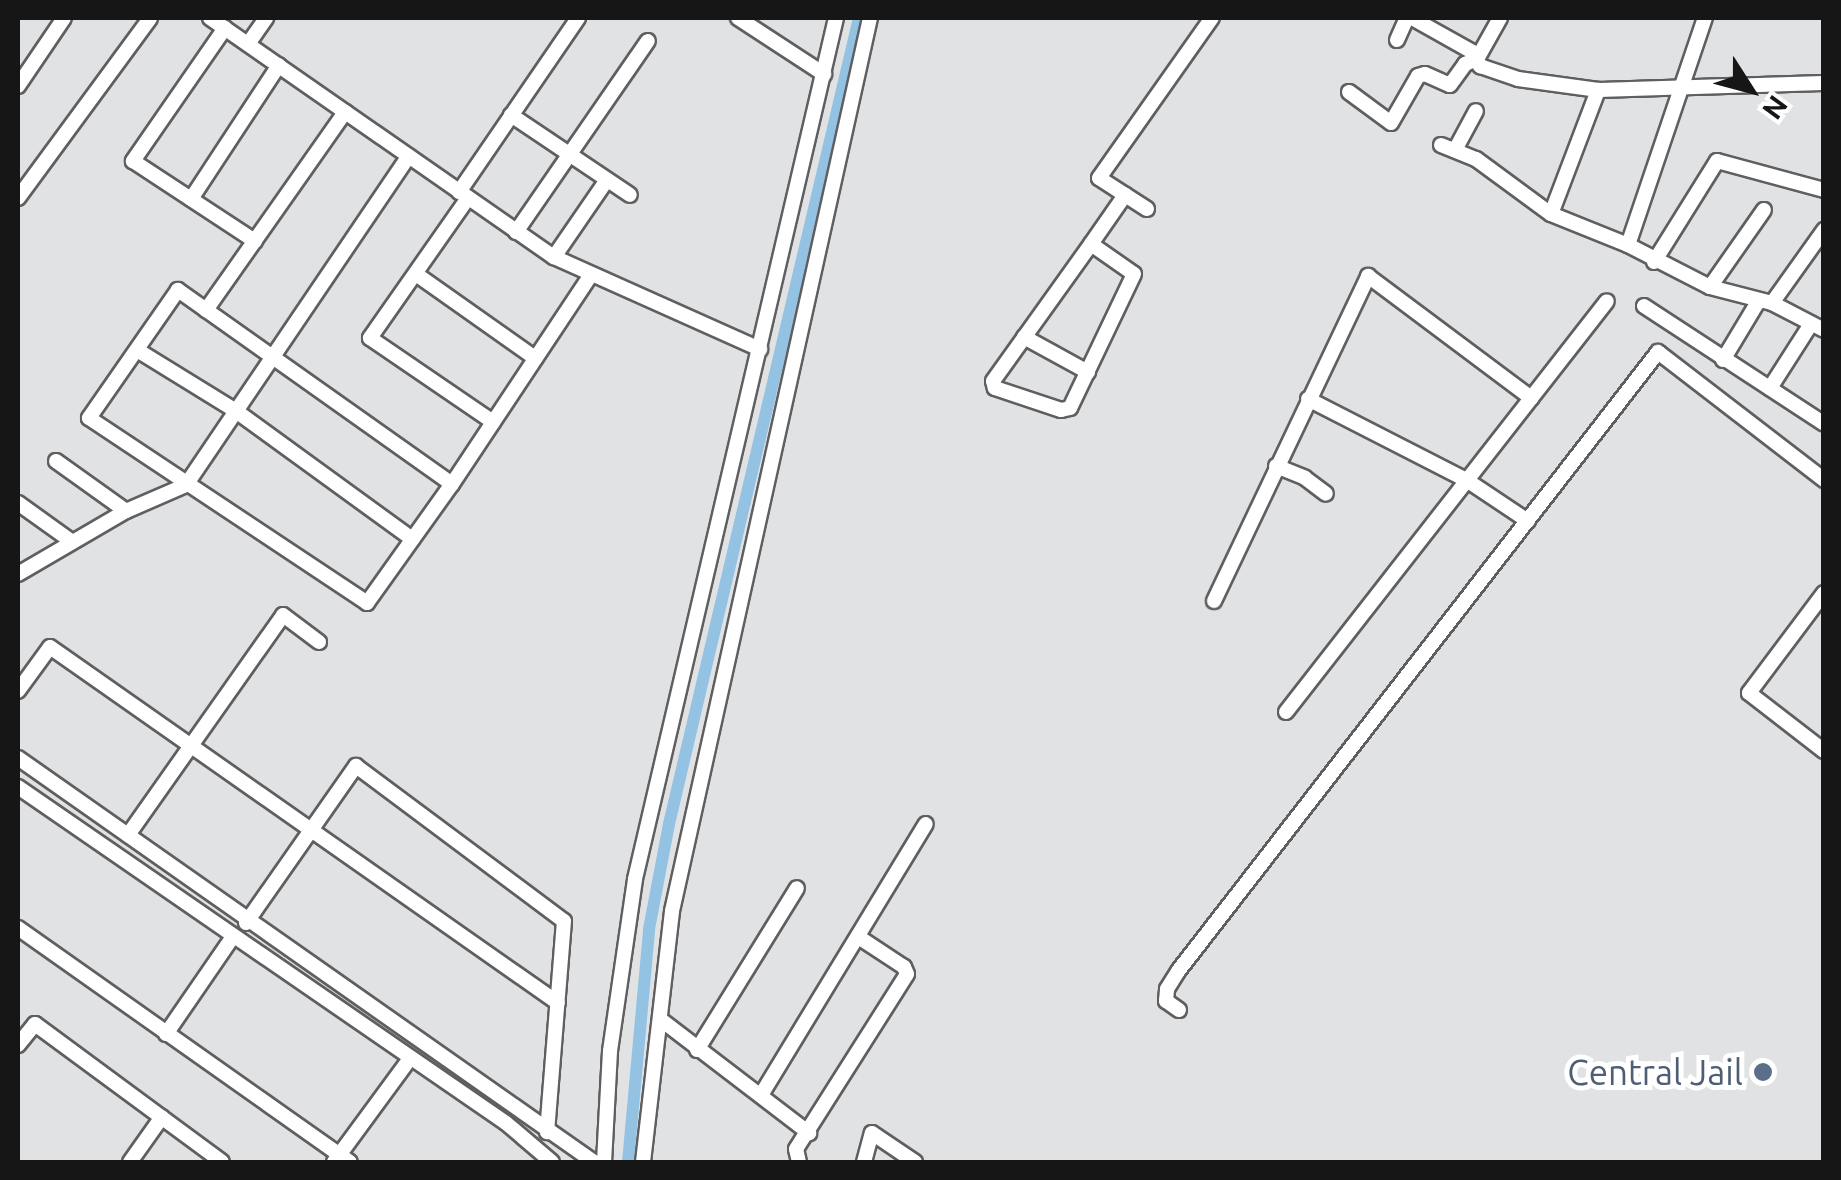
<!DOCTYPE html>
<style>
body{margin:0}
#map{position:relative;width:1841px;height:1180px;overflow:hidden;background:#e1e2e4;font-family:Ubuntu,sans-serif}
div>[style]{position:absolute}
[style*='--x']{left:calc(var(--x)*1px);top:calc(var(--y)*1px);width:calc(var(--w)*1px);rotate:calc(var(--a)*1deg)}
.canal>*{height:12px;margin:-6px;padding:0 6px;transform-origin:6px;border-radius:6px;background:#93c2e3}
.roads{filter:drop-shadow(2px 0 #5f5f61) drop-shadow(-2px 0 #5f5f61) drop-shadow(0 2px #5f5f61) drop-shadow(0 -2px #5f5f61)}
.minor>*{height:14px;margin:-7px;padding:0 7px;transform-origin:7px;border-radius:7px;background:#fff}
.dots>*{width:28px;height:28px;translate:-50% -50%;box-sizing:border-box;border:5px solid #fff;border-radius:50%}
span{translate:-50% -50%;white-space:nowrap;text-align:center;line-height:1.15;-webkit-text-stroke:10px #fff;paint-order:stroke}
.service-label{font-size:35px;color:#4e5e75}
.right{translate:-100% -50%;text-align:right}
.frame{position:absolute;inset:0;border:20px solid #161617;pointer-events:none}
.north{position:absolute;left:1701px;top:40px;width:100px;height:100px;-webkit-text-stroke:8px #fff;paint-order:stroke;rotate:126deg;font-size:28px;font-weight:700;line-height:40px;text-align:center;color:#161617}
.north::after{content:'';display:block;margin:auto;width:35px;height:45px;background:#161617;clip-path:polygon(50% 0,100% 100%,50% 72%,0 100%)}
</style>
<div id="map">
<div class="canal">
<i style="--x:628;--y:1162;--w:234;--a:-84.8"></i>
<i style="--x:649;--y:929;--w:107;--a:-79.2"></i>
<i style="--x:669;--y:824;--w:828;--a:-76.74"></i>
</div>
<div class="roads">
<div class="minor">
<i style="--x:210;--y:18;--w:419;--a:34.8"></i>
<i style="--x:554;--y:257;--w:226;--a:24.1"></i>
<i style="--x:738;--y:18;--w:103;--a:33.1"></i>
<i style="--x:1412;--y:18;--w:76;--a:29.3"></i>
<i style="--x:1500;--y:18;--w:47;--a:119.3"></i>
<i style="--x:1477;--y:59;--w:8;--a:67"></i>
<i style="--x:1480;--y:66;--w:40;--a:18.9"></i>
<i style="--x:1518;--y:79;--w:81;--a:7.8"></i>
<i style="--x:1598;--y:90;--w:226;--a:-1.8"></i>
<i style="--x:225;--y:28;--w:162;--a:124.7"></i>
<i style="--x:133;--y:161;--w:146;--a:33.3"></i>
<i style="--x:1397;--y:40;--w:24;--a:-66"></i>
<i style="--x:248;--y:44;--w:32;--a:-55"></i>
<i style="--x:18;--y:86;--w:82;--a:-55.9"></i>
<i style="--x:1349;--y:92;--w:52;--a:36.4"></i>
<i style="--x:1391;--y:123;--w:54;--a:-60.1"></i>
<i style="--x:1418;--y:76;--w:7;--a:-16"></i>
<i style="--x:1425;--y:74;--w:27;--a:24"></i>
<i style="--x:1450;--y:85;--w:26;--a:-54"></i>
<i style="--x:1465;--y:64;--w:13;--a:-23"></i>
<i style="--x:511;--y:115;--w:143;--a:33.9"></i>
<i style="--x:1441;--y:145;--w:38;--a:22"></i>
<i style="--x:1476;--y:159;--w:93;--a:36.3"></i>
<i style="--x:1551;--y:214;--w:83;--a:21.9"></i>
<i style="--x:1628;--y:245;--w:92;--a:27.1"></i>
<i style="--x:1710;--y:287;--w:64;--a:14.5"></i>
<i style="--x:1772;--y:303;--w:59;--a:27.4"></i>
<i style="--x:1455;--y:150;--w:44;--a:-61.7"></i>
<i style="--x:459;--y:192;--w:211;--a:-55.6"></i>
<i style="--x:18;--y:198;--w:223;--a:-53.7"></i>
<i style="--x:468;--y:198;--w:171;--a:125"></i>
<i style="--x:370;--y:338;--w:149;--a:34.3"></i>
<i style="--x:191;--y:199;--w:160;--a:-56.7"></i>
<i style="--x:1147;--y:209;--w:57;--a:-147.1"></i>
<i style="--x:1099;--y:178;--w:196;--a:-54.8"></i>
<i style="--x:1551;--y:214;--w:133;--a:-69.2"></i>
<i style="--x:516;--y:232;--w:232;--a:-55.4"></i>
<i style="--x:1091;--y:244;--w:52;--a:34.9"></i>
<i style="--x:1134;--y:274;--w:148;--a:115.5"></i>
<i style="--x:1070;--y:408;--w:9;--a:167"></i>
<i style="--x:1061;--y:410;--w:70;--a:-161.6"></i>
<i style="--x:995;--y:388;--w:7;--a:-106"></i>
<i style="--x:993;--y:381;--w:168;--a:-54.4"></i>
<i style="--x:1091;--y:244;--w:60;--a:-55.2"></i>
<i style="--x:1628;--y:245;--w:240;--a:-71.3"></i>
<i style="--x:554;--y:257;--w:93;--a:-55.5"></i>
<i style="--x:1654;--y:262;--w:119;--a:-58"></i>
<i style="--x:1717;--y:161;--w:111;--a:15.2"></i>
<i style="--x:416;--y:274;--w:146;--a:35.2"></i>
<i style="--x:1710;--y:287;--w:94;--a:-55"></i>
<i style="--x:1772;--y:303;--w:90;--a:-54.5"></i>
<i style="--x:1644;--y:306;--w:215;--a:33.2"></i>
<i style="--x:206;--y:310;--w:242;--a:-54.9"></i>
<i style="--x:1024;--y:337;--w:73;--a:28.7"></i>
<i style="--x:137;--y:350;--w:116;--a:31.6"></i>
<i style="--x:236;--y:411;--w:218;--a:36"></i>
<i style="--x:1723;--y:360;--w:70;--a:-59"></i>
<i style="--x:1770;--y:388;--w:76;--a:-57.4"></i>
<i style="--x:1308;--y:399;--w:180;--a:27.1"></i>
<i style="--x:1468;--y:481;--w:72;--a:33.7"></i>
<i style="--x:56;--y:461;--w:86;--a:35.5"></i>
<i style="--x:1276;--y:466;--w:31;--a:22"></i>
<i style="--x:1305;--y:478;--w:26;--a:37"></i>
<i style="--x:452;--y:484;--w:336;--a:-144.7"></i>
<i style="--x:178;--y:290;--w:156;--a:124.8"></i>
<i style="--x:89;--y:418;--w:334;--a:33.6"></i>
<i style="--x:367;--y:603;--w:146;--a:-54.5"></i>
<i style="--x:452;--y:484;--w:250;--a:-56.4"></i>
<i style="--x:18;--y:503;--w:65;--a:35.6"></i>
<i style="--x:18;--y:574;--w:125;--a:-30.3"></i>
<i style="--x:126;--y:511;--w:65;--a:-23.4"></i>
<i style="--x:186;--y:485;--w:397;--a:-55.9"></i>
<i style="--x:1824;--y:593;--w:125;--a:126.9"></i>
<i style="--x:1749;--y:693;--w:95;--a:37.7"></i>
<i style="--x:1214;--y:601;--w:360;--a:-64.6"></i>
<i style="--x:1368;--y:276;--w:204;--a:36.8"></i>
<i style="--x:18;--y:691;--w:54;--a:-54"></i>
<i style="--x:50;--y:647;--w:620;--a:35.02"></i>
<i style="--x:1286;--y:712;--w:521;--a:-52.01"></i>
<i style="--x:18;--y:758;--w:704;--a:35.05"></i>
<i style="--x:18;--y:787;--w:592;--a:34.55"></i>
<i style="--x:506;--y:1123;--w:60;--a:40.3"></i>
<i style="--x:128;--y:835;--w:269;--a:-54.8"></i>
<i style="--x:283;--y:615;--w:45;--a:36.9"></i>
<i style="--x:246;--y:923;--w:192;--a:-55"></i>
<i style="--x:356;--y:766;--w:259;--a:36.7"></i>
<i style="--x:564;--y:921;--w:212;--a:94.6"></i>
<i style="--x:18;--y:928;--w:406;--a:35.2"></i>
<i style="--x:1179;--y:1010;--w:16;--a:-145"></i>
<i style="--x:1166;--y:1001;--w:12;--a:-85"></i>
<i style="--x:1167;--y:989;--w:22;--a:-58"></i>
<i style="--x:1179;--y:970;--w:782;--a:-52.22"></i>
<i style="--x:1658;--y:352;--w:210;--a:37.6"></i>
<i style="--x:660;--y:1019;--w:188;--a:37.4"></i>
<i style="--x:166;--y:1034;--w:116;--a:-55.5"></i>
<i style="--x:18;--y:1045;--w:27;--a:-51"></i>
<i style="--x:35;--y:1024;--w:232;--a:36.4"></i>
<i style="--x:697;--y:1050;--w:190;--a:-58.3"></i>
<i style="--x:761;--y:1095;--w:317;--a:-58.7"></i>
<i style="--x:130;--y:1162;--w:55;--a:-54.6"></i>
<i style="--x:334;--y:1162;--w:127;--a:-53.7"></i>
<i style="--x:604;--y:1162;--w:111;--a:-86.9"></i>
<i style="--x:610;--y:1051;--w:174;--a:-81.7"></i>
<i style="--x:635;--y:879;--w:884;--a:-76.86"></i>
<i style="--x:643;--y:1162;--w:253;--a:-83.4"></i>
<i style="--x:672;--y:911;--w:915;--a:-77.5"></i>
<i style="--x:799;--y:1162;--w:13;--a:-103"></i>
<i style="--x:796;--y:1149;--w:207;--a:-57.6"></i>
<i style="--x:907;--y:974;--w:8;--a:-113"></i>
<i style="--x:904;--y:967;--w:53;--a:-146.6"></i>
<i style="--x:864;--y:1162;--w:30;--a:-75"></i>
<i style="--x:872;--y:1133;--w:52;--a:34"></i>
</div>
</div>
<div class="dots">
<i style="left:1763px;top:1072px;background:#5c6f8a"></i>
</div>
<div class="service-label">
<span class="right" style="left:1743px;top:1072px">Central Jail</span>
</div>
<div class="frame"></div>
<div class="north">N</div>
</div>
